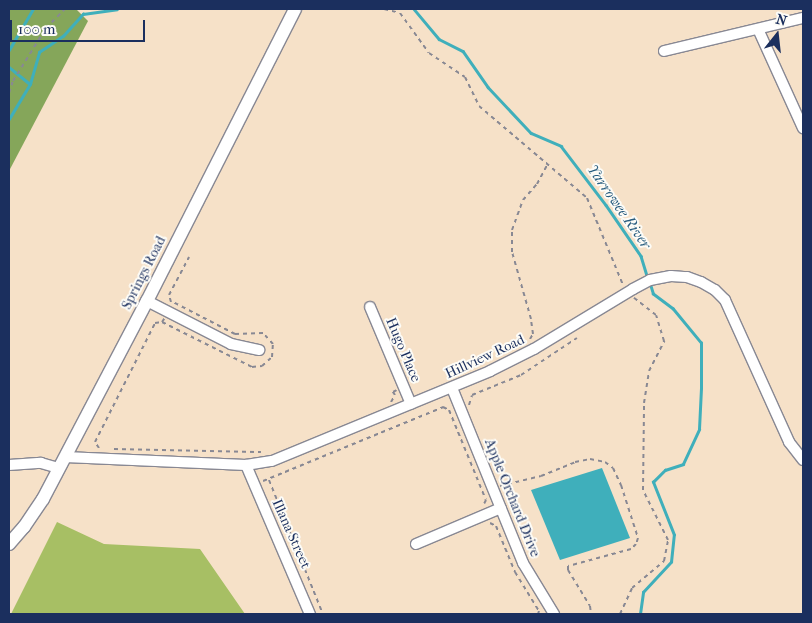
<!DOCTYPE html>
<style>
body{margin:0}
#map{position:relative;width:812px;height:623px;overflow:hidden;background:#f6e1c8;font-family:"IM FELL French Canon",serif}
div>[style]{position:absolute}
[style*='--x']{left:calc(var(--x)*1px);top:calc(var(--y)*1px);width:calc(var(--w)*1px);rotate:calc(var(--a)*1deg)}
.green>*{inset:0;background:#a7bf64}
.forest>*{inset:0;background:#85a65a}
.water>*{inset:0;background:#3fafbb}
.stream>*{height:2.5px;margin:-1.25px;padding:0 1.25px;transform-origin:1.25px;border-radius:1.25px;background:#3fafbb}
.path>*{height:2px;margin-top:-1px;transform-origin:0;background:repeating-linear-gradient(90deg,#888893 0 4px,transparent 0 8px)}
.roads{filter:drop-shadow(1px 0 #888893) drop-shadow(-1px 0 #888893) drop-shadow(0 1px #888893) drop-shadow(0 -1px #888893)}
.minor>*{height:10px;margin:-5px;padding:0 5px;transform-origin:5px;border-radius:5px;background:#fff}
.tertiary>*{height:12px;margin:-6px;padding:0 6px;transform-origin:6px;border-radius:6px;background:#fff}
span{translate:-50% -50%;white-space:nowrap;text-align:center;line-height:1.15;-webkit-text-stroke:4px #fdfcf7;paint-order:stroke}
.street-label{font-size:14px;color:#1b2f5e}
.water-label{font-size:15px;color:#285c7f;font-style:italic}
.frame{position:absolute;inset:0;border:10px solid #1b2f5e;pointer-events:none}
.north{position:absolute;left:752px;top:10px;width:50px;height:50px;-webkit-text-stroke:4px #fdfcf7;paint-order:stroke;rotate:16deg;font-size:14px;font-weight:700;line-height:20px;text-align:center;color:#1b2f5e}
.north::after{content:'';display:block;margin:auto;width:18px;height:22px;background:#1b2f5e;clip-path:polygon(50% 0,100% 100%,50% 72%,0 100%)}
.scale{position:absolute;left:10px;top:20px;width:135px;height:22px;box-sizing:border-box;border:2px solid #1b2f5e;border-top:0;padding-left:6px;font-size:15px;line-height:18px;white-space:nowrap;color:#1b2f5e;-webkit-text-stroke:4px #fdfcf7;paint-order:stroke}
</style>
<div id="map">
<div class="green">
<i style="clip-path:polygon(57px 522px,104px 544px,200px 549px,245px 614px,11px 614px)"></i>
</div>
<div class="forest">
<i style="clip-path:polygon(9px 9px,76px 9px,88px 21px,9px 171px)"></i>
</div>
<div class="water">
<i style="clip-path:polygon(602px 468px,630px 538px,560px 560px,531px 490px)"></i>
</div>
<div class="stream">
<i style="--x:414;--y:9;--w:39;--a:50"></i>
<i style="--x:439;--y:39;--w:27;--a:27"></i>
<i style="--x:463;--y:51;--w:44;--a:55.2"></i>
<i style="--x:488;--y:87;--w:63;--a:46.9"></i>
<i style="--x:531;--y:133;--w:33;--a:23"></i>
<i style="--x:561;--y:146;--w:74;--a:52.7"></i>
<i style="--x:606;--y:205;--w:62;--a:55.5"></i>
<i style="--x:641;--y:256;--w:24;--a:73"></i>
<i style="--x:9;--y:50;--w:48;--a:-59.7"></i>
<i style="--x:9;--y:67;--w:27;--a:39"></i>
<i style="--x:9;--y:119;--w:41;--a:-59"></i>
<i style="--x:30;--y:84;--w:33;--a:-74"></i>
<i style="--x:39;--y:52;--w:29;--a:-34"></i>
<i style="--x:63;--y:36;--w:30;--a:-48"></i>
<i style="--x:83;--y:14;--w:34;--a:-8"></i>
<i style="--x:640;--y:614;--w:22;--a:-82"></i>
<i style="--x:643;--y:592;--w:41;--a:-47"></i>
<i style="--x:671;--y:562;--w:27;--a:-84"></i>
<i style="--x:674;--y:535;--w:57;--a:-111.6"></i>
<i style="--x:653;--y:482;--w:17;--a:-45"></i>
<i style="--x:665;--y:470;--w:19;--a:-18"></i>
<i style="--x:683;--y:464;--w:38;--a:-65"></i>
<i style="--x:699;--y:429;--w:41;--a:-87.2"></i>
<i style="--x:701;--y:388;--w:45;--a:-90"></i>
<i style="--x:701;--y:343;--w:44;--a:-129.5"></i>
<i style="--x:673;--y:309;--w:25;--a:-143"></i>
<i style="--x:653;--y:294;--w:10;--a:-107"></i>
</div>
<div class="path">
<i style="--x:252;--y:9;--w:30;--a:0"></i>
<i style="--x:384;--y:9;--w:16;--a:14"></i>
<i style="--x:400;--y:13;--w:49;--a:54.1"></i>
<i style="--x:429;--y:53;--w:43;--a:33.7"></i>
<i style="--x:465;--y:77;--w:32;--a:64"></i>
<i style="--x:479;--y:106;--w:142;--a:40.4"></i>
<i style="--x:587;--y:198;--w:94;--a:67.5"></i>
<i style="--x:9;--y:93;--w:13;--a:-72"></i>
<i style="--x:13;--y:81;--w:62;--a:-58.1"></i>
<i style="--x:46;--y:28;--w:27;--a:-45"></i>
<i style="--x:171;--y:302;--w:7;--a:-106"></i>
<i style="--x:169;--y:295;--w:43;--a:-62.2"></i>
<i style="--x:162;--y:322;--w:101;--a:26.6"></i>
<i style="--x:252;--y:367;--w:10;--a:-6"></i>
<i style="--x:262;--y:366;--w:13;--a:-42"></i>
<i style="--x:272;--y:357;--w:13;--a:-86"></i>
<i style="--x:273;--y:344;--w:15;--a:-132"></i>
<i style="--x:263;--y:333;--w:28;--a:178"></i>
<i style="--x:235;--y:334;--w:70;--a:-152.7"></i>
<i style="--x:530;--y:339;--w:6;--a:-59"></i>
<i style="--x:533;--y:334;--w:15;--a:-98"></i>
<i style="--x:531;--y:319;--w:70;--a:-105.8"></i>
<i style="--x:512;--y:252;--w:22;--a:-90"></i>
<i style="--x:512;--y:230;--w:32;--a:-70"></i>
<i style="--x:523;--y:200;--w:21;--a:-49"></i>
<i style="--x:537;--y:184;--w:21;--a:-62"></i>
<i style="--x:391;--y:402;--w:8;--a:-60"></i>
<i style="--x:395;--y:395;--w:4;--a:-124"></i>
<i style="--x:393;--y:392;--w:4;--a:-27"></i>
<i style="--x:469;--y:405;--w:10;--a:-73"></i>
<i style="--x:472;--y:395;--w:53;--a:-22.2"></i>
<i style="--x:521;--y:375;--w:67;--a:-33.5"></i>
<i style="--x:99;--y:448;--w:7;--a:-124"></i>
<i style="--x:95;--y:442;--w:133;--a:-63.2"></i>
<i style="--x:155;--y:323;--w:7;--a:-8"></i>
<i style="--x:162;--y:322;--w:4;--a:-56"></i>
<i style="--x:114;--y:449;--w:147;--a:1.2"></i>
<i style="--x:269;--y:480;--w:144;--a:68.1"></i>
<i style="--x:263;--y:481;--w:195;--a:-22.3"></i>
<i style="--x:443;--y:407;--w:7;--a:27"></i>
<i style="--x:449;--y:410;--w:97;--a:67.7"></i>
<i style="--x:486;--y:500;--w:4;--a:117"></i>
<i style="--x:500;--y:486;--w:42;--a:-13.7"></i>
<i style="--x:541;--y:476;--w:37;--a:-22"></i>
<i style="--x:575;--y:462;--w:15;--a:-11"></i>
<i style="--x:590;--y:459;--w:15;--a:11"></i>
<i style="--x:605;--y:462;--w:10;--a:37"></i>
<i style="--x:613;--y:468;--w:19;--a:65"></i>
<i style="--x:621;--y:485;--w:56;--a:72.2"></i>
<i style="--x:638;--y:538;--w:6;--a:108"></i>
<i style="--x:636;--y:544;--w:7;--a:135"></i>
<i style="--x:631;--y:549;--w:65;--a:164.9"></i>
<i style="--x:568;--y:566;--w:4;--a:90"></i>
<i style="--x:568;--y:570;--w:42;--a:58.6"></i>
<i style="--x:590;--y:606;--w:8;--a:83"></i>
<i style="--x:490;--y:523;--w:7;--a:27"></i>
<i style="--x:496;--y:526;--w:50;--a:67.6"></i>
<i style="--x:515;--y:572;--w:46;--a:58.4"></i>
<i style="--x:539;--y:611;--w:3;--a:108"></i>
<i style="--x:620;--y:614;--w:29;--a:-65"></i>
<i style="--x:632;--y:588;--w:42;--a:-40.2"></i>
<i style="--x:664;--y:561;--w:21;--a:-79"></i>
<i style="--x:668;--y:540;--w:56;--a:-116.6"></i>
<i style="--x:643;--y:490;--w:87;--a:-89.3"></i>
<i style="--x:644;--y:403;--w:32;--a:-81"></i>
<i style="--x:649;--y:371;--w:34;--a:-63"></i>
<i style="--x:664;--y:341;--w:27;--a:-107"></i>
<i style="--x:656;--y:315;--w:28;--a:-142"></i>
</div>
<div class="roads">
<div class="minor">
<i style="--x:758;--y:29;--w:109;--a:65.6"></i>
<i style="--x:664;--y:51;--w:143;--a:-13.4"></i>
<i style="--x:147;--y:301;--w:94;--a:27.1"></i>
<i style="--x:231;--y:344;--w:29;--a:12"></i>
<i style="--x:370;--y:307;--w:105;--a:67.1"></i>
<i style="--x:452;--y:388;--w:189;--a:67.9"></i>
<i style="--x:523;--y:563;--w:60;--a:58.7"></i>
<i style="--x:65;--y:457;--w:181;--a:2.5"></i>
<i style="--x:246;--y:465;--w:26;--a:-9"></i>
<i style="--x:272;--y:461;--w:236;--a:-22.4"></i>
<i style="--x:490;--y:371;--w:49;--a:-26.6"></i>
<i style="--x:534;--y:349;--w:116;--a:-31.2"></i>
<i style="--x:633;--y:289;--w:19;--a:-28"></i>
<i style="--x:650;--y:280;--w:21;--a:-11"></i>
<i style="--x:671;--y:276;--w:16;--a:4"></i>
<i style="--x:687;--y:277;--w:15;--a:20"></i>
<i style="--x:701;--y:282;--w:16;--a:30"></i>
<i style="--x:715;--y:290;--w:14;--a:45"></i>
<i style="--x:725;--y:300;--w:156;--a:65.7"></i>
<i style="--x:789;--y:442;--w:23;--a:52"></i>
<i style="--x:9;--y:465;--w:32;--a:-4"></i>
<i style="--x:41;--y:463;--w:19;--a:16"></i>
<i style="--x:246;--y:465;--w:162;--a:66.8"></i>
<i style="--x:416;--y:544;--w:92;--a:-23"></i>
</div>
<div class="tertiary">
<i style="--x:9;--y:544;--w:23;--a:-49"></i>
<i style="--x:24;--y:527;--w:34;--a:-56"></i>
<i style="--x:43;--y:499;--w:224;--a:-62.3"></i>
<i style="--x:147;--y:301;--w:327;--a:-63.1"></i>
</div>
</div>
<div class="street-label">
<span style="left:144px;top:273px;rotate:-63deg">Springs Road</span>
<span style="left:403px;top:350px;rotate:67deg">Hugo Place</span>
<span style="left:485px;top:357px;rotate:-25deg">Hillview Road</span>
<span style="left:512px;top:498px;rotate:68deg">Apple Orchard Drive</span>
<span style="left:291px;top:534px;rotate:66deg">Illana Street</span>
</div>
<div class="water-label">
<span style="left:619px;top:207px;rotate:55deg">Yarrowee River</span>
</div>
<div class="frame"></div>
<div class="north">N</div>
<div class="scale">100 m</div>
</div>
